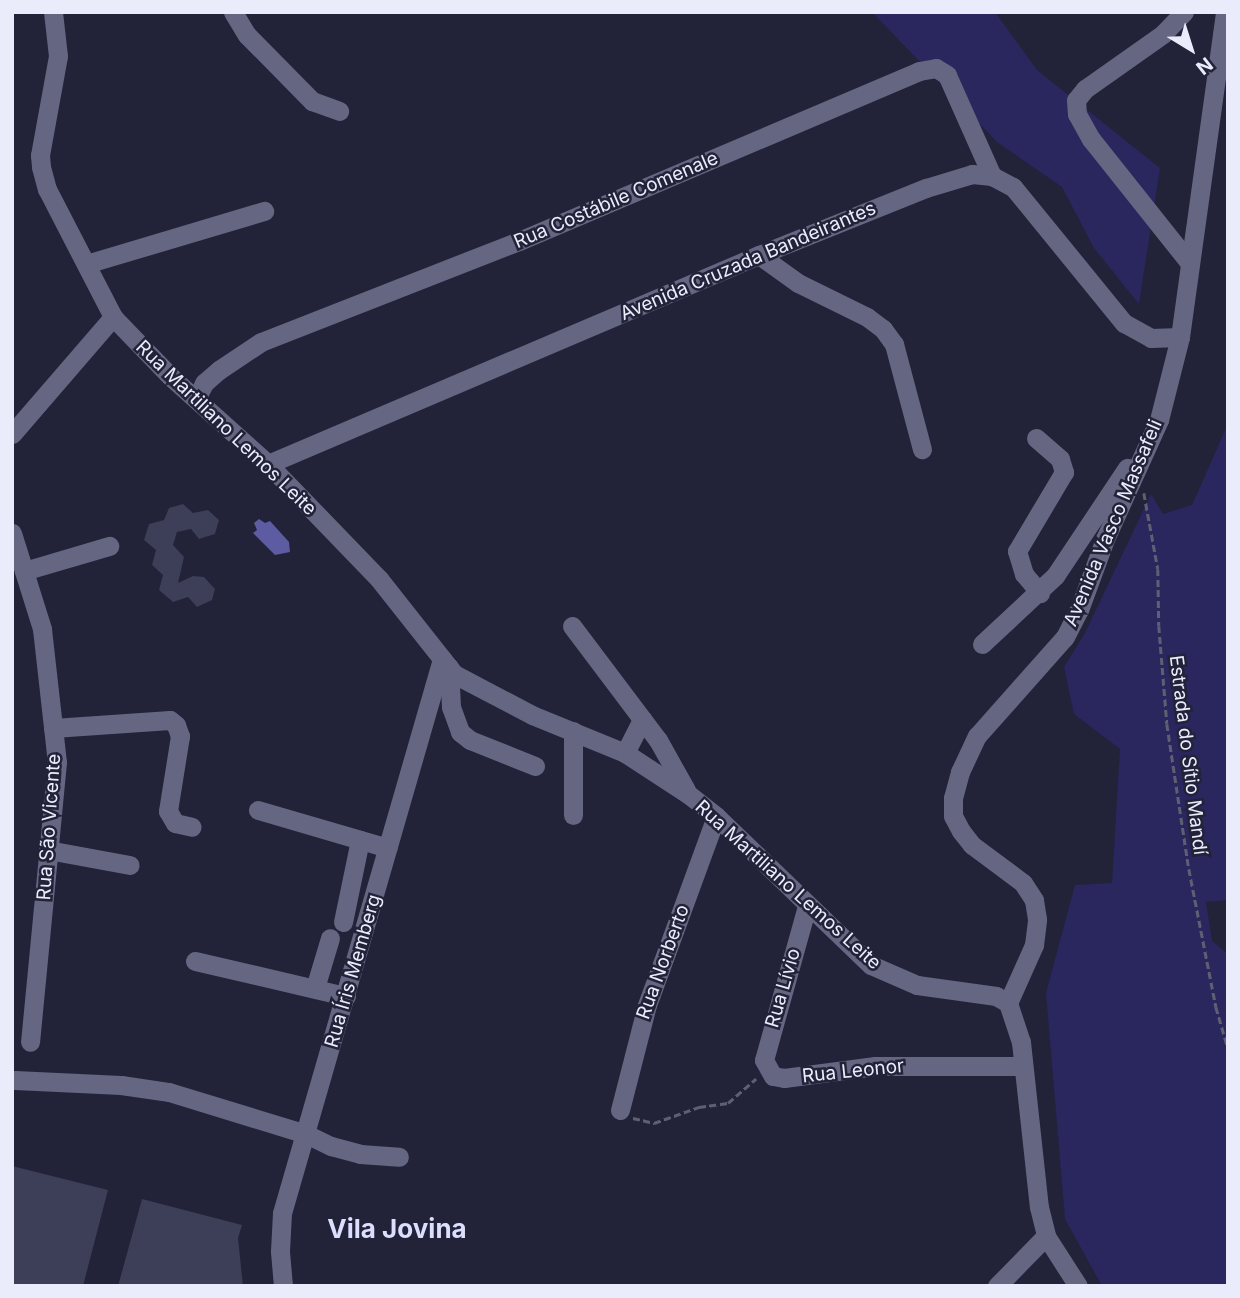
<!DOCTYPE html>
<meta charset="utf-8">
<style>
body{margin:0}
#map{position:relative;width:1240px;height:1298px;overflow:hidden;background:#222239;font-family:Inter,sans-serif}
div>[style]{position:absolute}
[style*='--x']{left:calc(var(--x)*1px);top:calc(var(--y)*1px);width:calc(var(--w)*1px);rotate:calc(var(--a)*1deg)}
.green>*{inset:0;background:#2a265e}
.water>*{inset:0;background:#5d5ba1}
.building>*{inset:0;background:#3d3e57}
.path>*{height:2.5px;margin-top:-1.25px;transform-origin:0;background:repeating-linear-gradient(90deg,#5f5f74 0 7px,transparent 0 10.5px)}
.minor>*{height:19px;margin:-9.5px;padding:0 9.5px;transform-origin:9.5px;border-radius:9.5px;background:#656681}
span{translate:-50% -50%;white-space:nowrap;text-align:center;line-height:1.15;-webkit-text-stroke:5px #222239;paint-order:stroke}
.street-label{font-size:19px;color:#eaebfb}
.district-label{font-size:26px;color:#dcdefd;font-weight:700}
.frame{position:absolute;inset:0;border:14px solid #eaebfb;pointer-events:none}
.north{position:absolute;left:1156px;top:14px;width:70px;height:70px;-webkit-text-stroke:5px #222239;paint-order:stroke;rotate:142deg;font-size:19px;font-weight:700;line-height:28px;text-align:center;color:#eaebfb}
.north::after{content:'';display:block;margin:auto;width:24px;height:32px;background:#eaebfb;clip-path:polygon(50% 0,100% 100%,50% 72%,0 100%)}
</style>
<div id="map">
<div class="green">
<i style="clip-path:polygon(872px 12px,995px 12px,1037px 70px,1160px 168px,1139px 304px,1094px 248px,1062px 187px,997px 142px)"></i>
<i style="clip-path:polygon(1228px 424px,1228px 900px,1206px 902px,1212px 941px,1228px 954px,1228px 1286px,1102px 1286px,1065px 1219px,1046px 993px,1075px 885px,1112px 883px,1120px 749px,1074px 714px,1064px 667px,1085px 633px,1151px 494px,1163px 514px,1192px 505px)"></i>
</div>
<div class="water">
<i style="clip-path:polygon(259px 519px,265px 523px,270px 521px,289px 542px,290px 552px,275px 555px,253px 533px,257px 530px,254px 523px)"></i>
</div>
<div class="building">
<i style="clip-path:polygon(183px 504px,193px 513px,208px 510px,219px 520px,215px 534px,199px 539px,191px 529px,177px 532px,173px 545px,184px 557px,178px 583px,193px 576px,204px 577px,215px 589px,212px 600px,197px 607px,188px 597px,173px 602px,159px 590px,163px 575px,152px 565px,156px 550px,144px 540px,149px 524px,164px 520px,169px 508px)"></i>
<i style="clip-path:polygon(12px 1166px,108px 1190px,83px 1286px,12px 1286px)"></i>
<i style="clip-path:polygon(142px 1199px,242px 1225px,238px 1238px,243px 1286px,118px 1286px)"></i>
</div>
<div class="path">
<i style="--x:1144;--y:493;--w:77;--a:79.6"></i>
<i style="--x:1158;--y:569;--w:57;--a:89"></i>
<i style="--x:1159;--y:626;--w:98;--a:85.3"></i>
<i style="--x:1167;--y:724;--w:147;--a:81.4"></i>
<i style="--x:1189;--y:869;--w:141;--a:78.9"></i>
<i style="--x:1216;--y:1007;--w:43;--a:73.7"></i>
<i style="--x:633;--y:1118;--w:22;--a:13"></i>
<i style="--x:654;--y:1123;--w:48;--a:-19.6"></i>
<i style="--x:699;--y:1107;--w:29;--a:-8"></i>
<i style="--x:728;--y:1103;--w:37;--a:-41"></i>
</div>
<div class="minor">
<i style="--x:53;--y:12;--w:44;--a:83.5"></i>
<i style="--x:58;--y:56;--w:101;--a:100.3"></i>
<i style="--x:40;--y:155;--w:12;--a:85"></i>
<i style="--x:41;--y:167;--w:23;--a:75"></i>
<i style="--x:47;--y:189;--w:144;--a:62.7"></i>
<i style="--x:113;--y:317;--w:83;--a:46"></i>
<i style="--x:171;--y:377;--w:130;--a:41.9"></i>
<i style="--x:268;--y:464;--w:160;--a:46"></i>
<i style="--x:379;--y:579;--w:121;--a:51.7"></i>
<i style="--x:454;--y:674;--w:88;--a:27.7"></i>
<i style="--x:532;--y:715;--w:100;--a:22.2"></i>
<i style="--x:625;--y:753;--w:75;--a:33.1"></i>
<i style="--x:688;--y:794;--w:36;--a:38"></i>
<i style="--x:716;--y:816;--w:215;--a:43.9"></i>
<i style="--x:871;--y:965;--w:50;--a:23.5"></i>
<i style="--x:917;--y:985;--w:80;--a:7.9"></i>
<i style="--x:996;--y:996;--w:14;--a:30"></i>
<i style="--x:1008;--y:1003;--w:41;--a:71.6"></i>
<i style="--x:1021;--y:1042;--w:166;--a:83.8"></i>
<i style="--x:1039;--y:1207;--w:30;--a:76"></i>
<i style="--x:1046;--y:1236;--w:59;--a:57.4"></i>
<i style="--x:233;--y:12;--w:27;--a:59"></i>
<i style="--x:247;--y:35;--w:93;--a:45.4"></i>
<i style="--x:312;--y:101;--w:29;--a:20"></i>
<i style="--x:1184;--y:12;--w:30;--a:134"></i>
<i style="--x:1163;--y:34;--w:95;--a:144.8"></i>
<i style="--x:1085;--y:89;--w:14;--a:129"></i>
<i style="--x:1076;--y:100;--w:14;--a:86"></i>
<i style="--x:1077;--y:114;--w:29;--a:61"></i>
<i style="--x:1091;--y:139;--w:157;--a:51.5"></i>
<i style="--x:759;--y:255;--w:48;--a:35.7"></i>
<i style="--x:798;--y:283;--w:77;--a:26.2"></i>
<i style="--x:867;--y:317;--w:20;--a:37"></i>
<i style="--x:883;--y:329;--w:19;--a:54"></i>
<i style="--x:894;--y:344;--w:109;--a:75.1"></i>
<i style="--x:86;--y:264;--w:186;--a:-16.6"></i>
<i style="--x:196;--y:399;--w:18;--a:-63"></i>
<i style="--x:204;--y:383;--w:20;--a:-41"></i>
<i style="--x:219;--y:370;--w:50;--a:-33.7"></i>
<i style="--x:261;--y:342;--w:277;--a:-21.4"></i>
<i style="--x:519;--y:241;--w:435;--a:-23"></i>
<i style="--x:919;--y:71;--w:17;--a:-10"></i>
<i style="--x:936;--y:68;--w:13;--a:32"></i>
<i style="--x:947;--y:75;--w:111;--a:66"></i>
<i style="--x:12;--y:434;--w:155;--a:-49.2"></i>
<i style="--x:1036;--y:438;--w:32;--a:41"></i>
<i style="--x:1060;--y:459;--w:14;--a:73"></i>
<i style="--x:1064;--y:472;--w:92;--a:120.7"></i>
<i style="--x:1017;--y:551;--w:24;--a:73"></i>
<i style="--x:1024;--y:574;--w:25;--a:50"></i>
<i style="--x:268;--y:464;--w:534;--a:-23.06"></i>
<i style="--x:759;--y:255;--w:180;--a:-21.9"></i>
<i style="--x:926;--y:188;--w:48;--a:-16.9"></i>
<i style="--x:972;--y:174;--w:20;--a:6"></i>
<i style="--x:992;--y:176;--w:24;--a:28"></i>
<i style="--x:1013;--y:187;--w:176;--a:50.8"></i>
<i style="--x:1124;--y:323;--w:31;--a:29"></i>
<i style="--x:1151;--y:338;--w:29;--a:-2"></i>
<i style="--x:12;--y:533;--w:101;--a:72.6"></i>
<i style="--x:42;--y:629;--w:134;--a:83.6"></i>
<i style="--x:57;--y:762;--w:281;--a:95.5"></i>
<i style="--x:24;--y:571;--w:89;--a:-16.4"></i>
<i style="--x:572;--y:626;--w:143;--a:53"></i>
<i style="--x:658;--y:740;--w:57;--a:60.8"></i>
<i style="--x:982;--y:644;--w:100;--a:-43"></i>
<i style="--x:1055;--y:576;--w:130;--a:-56.3"></i>
<i style="--x:449;--y:667;--w:40;--a:87.1"></i>
<i style="--x:451;--y:707;--w:27;--a:70"></i>
<i style="--x:460;--y:732;--w:13;--a:39"></i>
<i style="--x:470;--y:740;--w:70;--a:21.8"></i>
<i style="--x:53;--y:728;--w:117;--a:-3.9"></i>
<i style="--x:170;--y:720;--w:8;--a:40"></i>
<i style="--x:176;--y:725;--w:12;--a:70"></i>
<i style="--x:180;--y:736;--w:76;--a:99.1"></i>
<i style="--x:168;--y:811;--w:14;--a:60"></i>
<i style="--x:175;--y:823;--w:17;--a:13"></i>
<i style="--x:625;--y:753;--w:38;--a:-63"></i>
<i style="--x:258;--y:810;--w:135;--a:16.3"></i>
<i style="--x:573;--y:815;--w:84;--a:-90"></i>
<i style="--x:48;--y:850;--w:83;--a:10.4"></i>
<i style="--x:807;--y:906;--w:160;--a:105.6"></i>
<i style="--x:764;--y:1060;--w:18;--a:61"></i>
<i style="--x:773;--y:1076;--w:11;--a:10"></i>
<i style="--x:784;--y:1078;--w:92;--a:-7.5"></i>
<i style="--x:875;--y:1066;--w:148;--a:0"></i>
<i style="--x:343;--y:922;--w:84;--a:-78.3"></i>
<i style="--x:195;--y:961;--w:155;--a:13.1"></i>
<i style="--x:315;--y:988;--w:52;--a:-73.3"></i>
<i style="--x:1008;--y:1003;--w:64;--a:-65.9"></i>
<i style="--x:1034;--y:945;--w:26;--a:-83"></i>
<i style="--x:1037;--y:919;--w:19;--a:-99"></i>
<i style="--x:1034;--y:900;--w:20;--a:-123"></i>
<i style="--x:1023;--y:883;--w:64;--a:-143.3"></i>
<i style="--x:972;--y:845;--w:18;--a:-128"></i>
<i style="--x:961;--y:831;--w:17;--a:-118"></i>
<i style="--x:953;--y:816;--w:18;--a:-90"></i>
<i style="--x:953;--y:798;--w:27;--a:-75"></i>
<i style="--x:960;--y:772;--w:40;--a:-65"></i>
<i style="--x:977;--y:736;--w:132;--a:-48.4"></i>
<i style="--x:1065;--y:637;--w:30;--a:-63"></i>
<i style="--x:1079;--y:610;--w:76;--a:-69.9"></i>
<i style="--x:1105;--y:539;--w:131;--a:-65.6"></i>
<i style="--x:1159;--y:420;--w:86;--a:-75.8"></i>
<i style="--x:1180;--y:337;--w:328;--a:-82.1"></i>
<i style="--x:15;--y:1080;--w:106;--a:2.7"></i>
<i style="--x:121;--y:1085;--w:49;--a:8.3"></i>
<i style="--x:169;--y:1092;--w:143;--a:17"></i>
<i style="--x:306;--y:1134;--w:28;--a:26"></i>
<i style="--x:331;--y:1146;--w:30;--a:15"></i>
<i style="--x:360;--y:1154;--w:39;--a:4"></i>
<i style="--x:620;--y:1110;--w:108;--a:-75.6"></i>
<i style="--x:647;--y:1005;--w:201;--a:-69.9"></i>
<i style="--x:283;--y:1286;--w:35;--a:-95"></i>
<i style="--x:280;--y:1251;--w:38;--a:-87"></i>
<i style="--x:282;--y:1213;--w:577;--a:-73.89"></i>
<i style="--x:997;--y:1286;--w:70;--a:-45.6"></i>
</div>
<div class="street-label">
<span style="left:616px;top:200px;rotate:-23deg">Rua Costábile Comenale</span>
<span style="left:748px;top:261px;rotate:-23deg">Avenida Cruzada Bandeirantes</span>
<span style="left:226px;top:428px;rotate:44deg">Rua Martiliano Lemos Leite</span>
<span style="left:1113px;top:523px;rotate:-67deg">Avenida Vasco Massafeli</span>
<span style="left:1188px;top:755px;rotate:83deg">Estrada do Sítio Mandí</span>
<span style="left:49px;top:827px;rotate:-86deg">Rua São Vicente</span>
<span style="left:788px;top:885px;rotate:42deg">Rua Martiliano Lemos Leite</span>
<span style="left:663px;top:962px;rotate:-70deg">Rua Norberto</span>
<span style="left:353px;top:971px;rotate:-74deg">Rua Íris Memberg</span>
<span style="left:783px;top:988px;rotate:-74deg">Rua Lívio</span>
<span style="left:853px;top:1071px;rotate:-6deg">Rua Leonor</span>
</div>
<div class="district-label">
<span style="left:397px;top:1229px">Vila Jovina</span>
</div>
<div class="frame"></div>
<div class="north">N</div>
</div>
